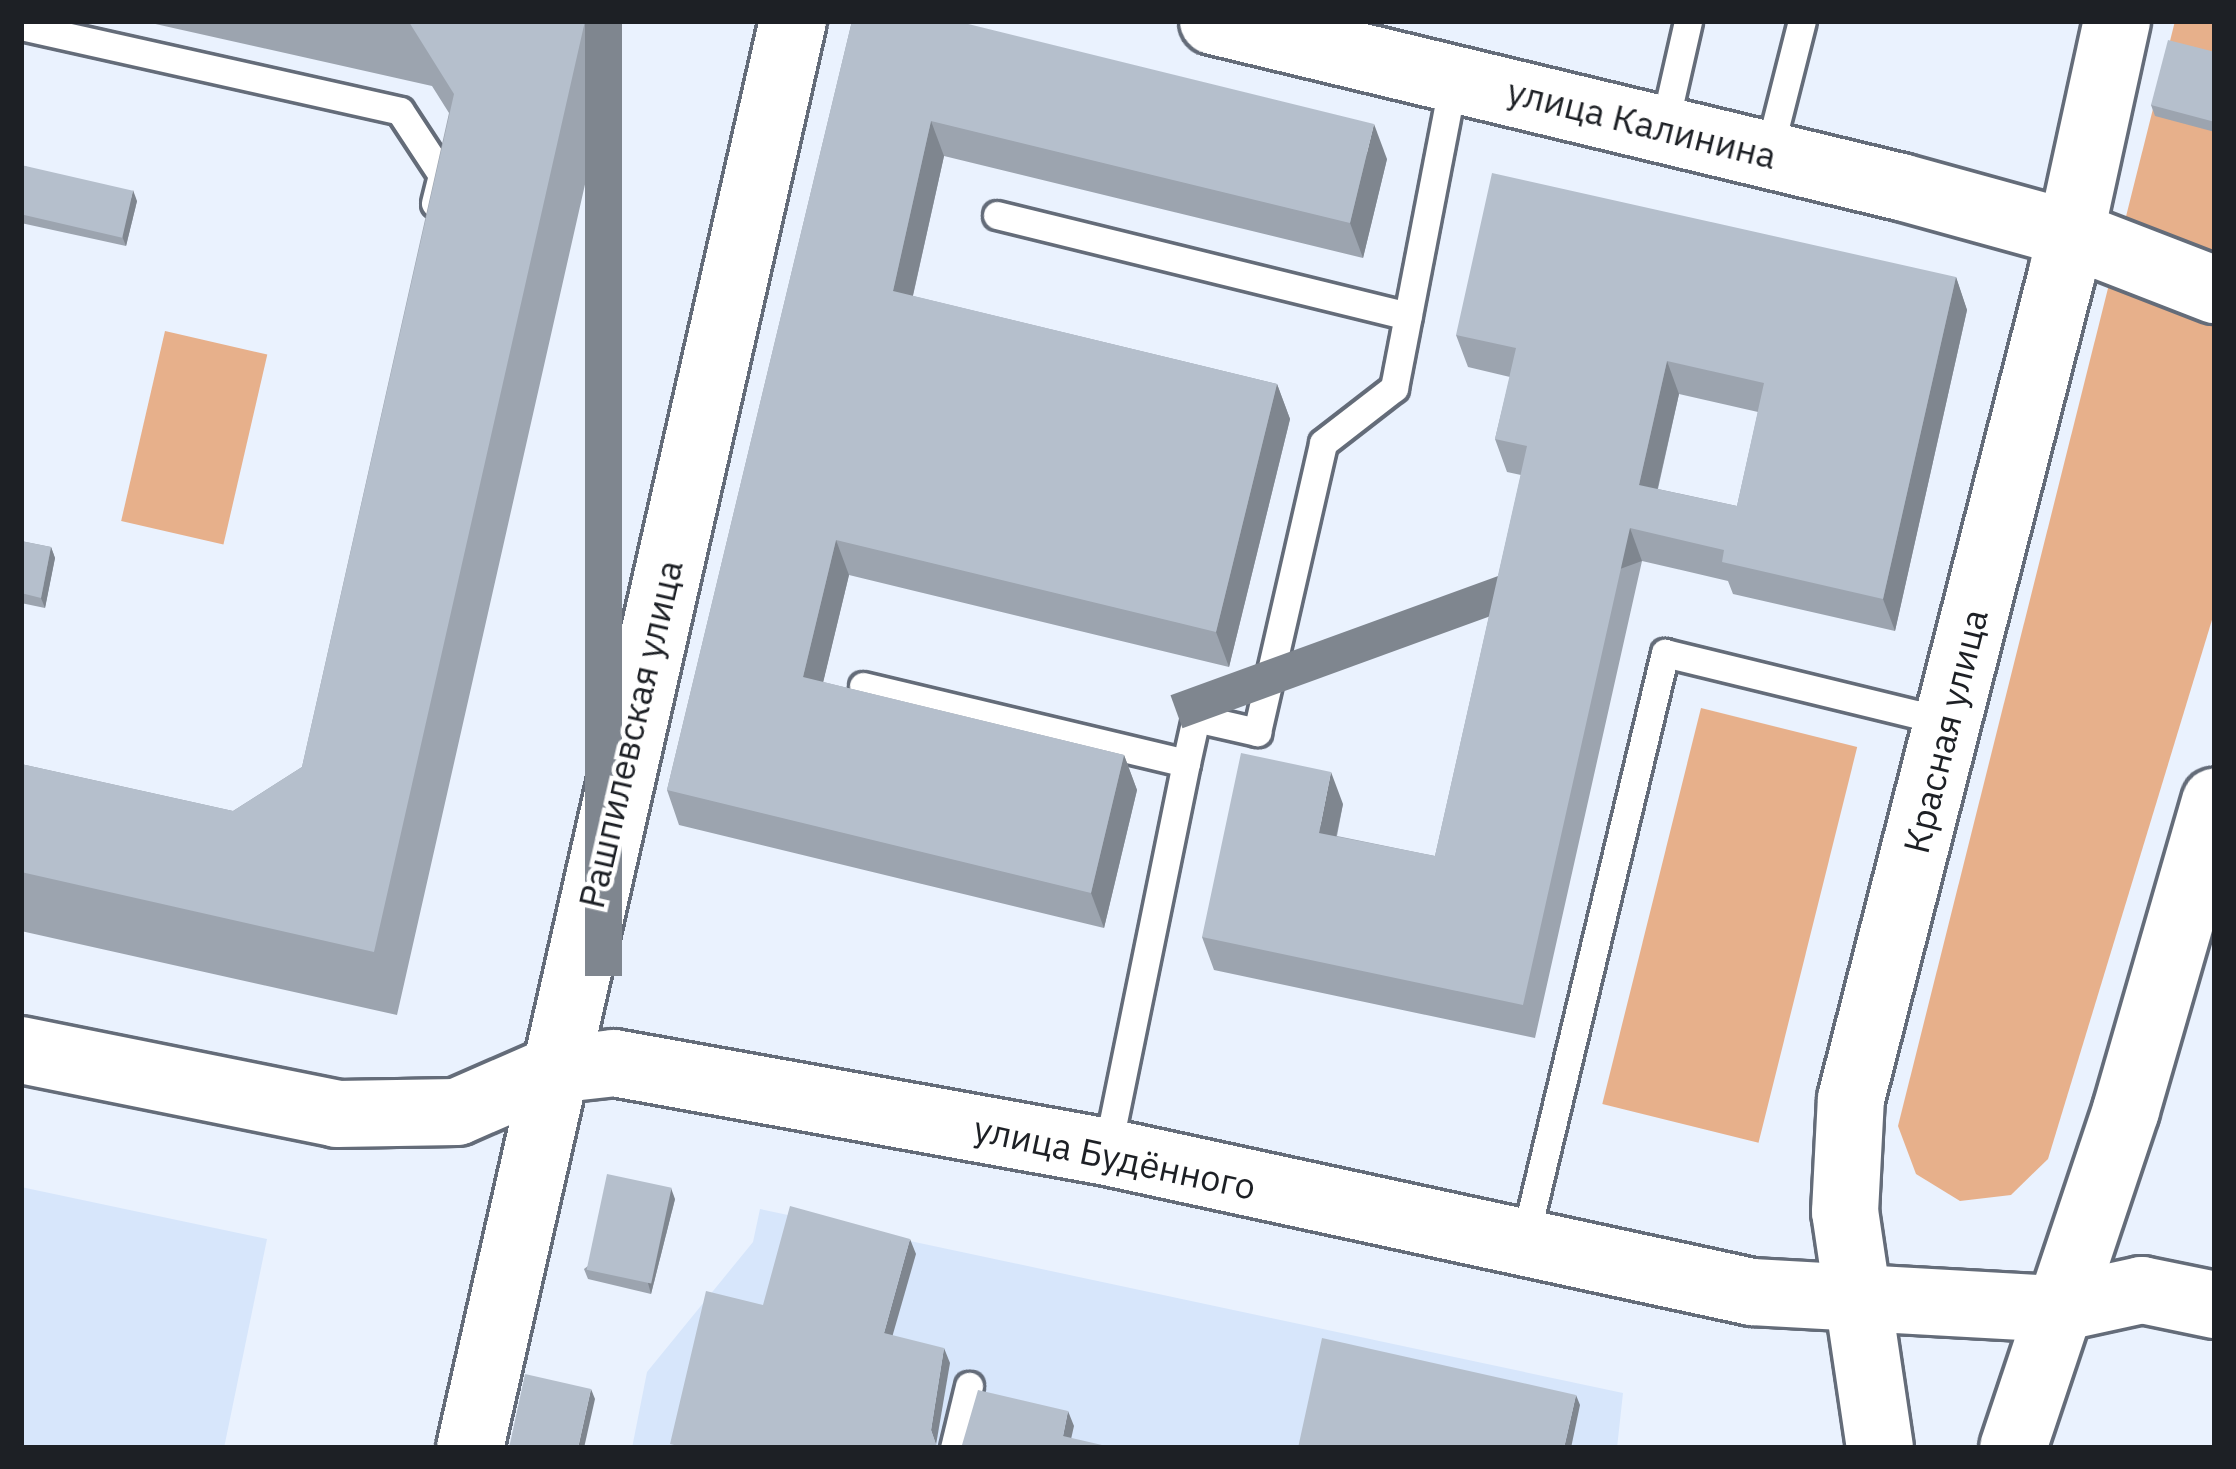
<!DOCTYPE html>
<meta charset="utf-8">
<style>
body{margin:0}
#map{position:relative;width:2236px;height:1469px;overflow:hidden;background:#eaf2fe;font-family:"IBM Plex Sans",sans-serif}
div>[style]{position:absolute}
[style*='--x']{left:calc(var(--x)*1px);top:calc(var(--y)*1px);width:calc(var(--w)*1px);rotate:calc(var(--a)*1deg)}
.built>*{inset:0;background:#d7e6fb}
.green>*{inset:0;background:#e7b08b;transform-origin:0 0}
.roads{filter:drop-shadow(3px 0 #646c79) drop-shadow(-3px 0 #646c79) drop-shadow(0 3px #646c79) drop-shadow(0 -3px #646c79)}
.lane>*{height:27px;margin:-13.5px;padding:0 13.5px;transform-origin:13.5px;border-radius:13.5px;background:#fff}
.secondary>*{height:66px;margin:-33px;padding:0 33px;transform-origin:33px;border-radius:33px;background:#fff}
.wall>*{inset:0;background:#9ca4af}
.shaded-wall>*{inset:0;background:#7f868f;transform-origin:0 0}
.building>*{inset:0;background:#b5bfcc;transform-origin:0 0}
span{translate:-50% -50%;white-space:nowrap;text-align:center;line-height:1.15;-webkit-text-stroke:9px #fff;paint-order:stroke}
.street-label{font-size:36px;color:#1d2025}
.frame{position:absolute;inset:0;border:24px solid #1d2025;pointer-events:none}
</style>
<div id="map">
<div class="built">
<i style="clip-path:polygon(21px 1187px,267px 1239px,224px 1448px,21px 1448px)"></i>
<i style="clip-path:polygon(760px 1209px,1623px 1393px,1617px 1448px,632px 1448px,647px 1372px,753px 1242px)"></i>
</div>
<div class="green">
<i style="clip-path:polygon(2175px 21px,2215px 21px,2215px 610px,2048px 1159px,2011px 1195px,1960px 1201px,1916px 1174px,1898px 1126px)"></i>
<i style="left:165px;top:331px;width:105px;height:195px;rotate:13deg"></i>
<i style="left:1701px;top:708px;width:161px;height:408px;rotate:14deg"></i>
</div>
<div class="roads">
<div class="lane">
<i style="--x:21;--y:26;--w:388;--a:12.6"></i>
<i style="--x:400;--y:111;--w:77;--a:56.7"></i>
<i style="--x:442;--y:175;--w:29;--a:104"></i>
<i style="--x:1664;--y:127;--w:109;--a:-77.2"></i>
<i style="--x:1768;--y:155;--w:138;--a:-75.8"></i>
<i style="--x:997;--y:215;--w:423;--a:13.8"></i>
<i style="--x:863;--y:686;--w:332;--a:13.4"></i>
<i style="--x:1186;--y:763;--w:397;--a:101.5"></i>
<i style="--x:1186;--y:763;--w:46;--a:-77.5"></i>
<i style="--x:1196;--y:718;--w:63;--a:12.9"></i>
<i style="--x:1257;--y:732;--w:296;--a:-77.1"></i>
<i style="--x:1323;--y:443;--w:90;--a:-37.8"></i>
<i style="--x:1394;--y:388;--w:317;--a:-79.1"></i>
<i style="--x:1523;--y:1247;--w:611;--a:-76.56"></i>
<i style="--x:1665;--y:653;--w:290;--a:13.7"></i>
<i style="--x:954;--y:1448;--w:64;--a:-76.4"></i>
</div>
<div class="secondary">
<i style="--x:1213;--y:21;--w:708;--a:13.57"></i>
<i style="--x:1901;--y:187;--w:173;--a:15.4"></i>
<i style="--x:2068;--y:233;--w:158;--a:21.2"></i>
<i style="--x:21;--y:1050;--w:322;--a:11.4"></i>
<i style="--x:337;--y:1114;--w:120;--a:-1"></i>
<i style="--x:457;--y:1112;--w:105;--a:-23.6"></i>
<i style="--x:553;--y:1070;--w:61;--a:-6.5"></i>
<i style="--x:614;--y:1063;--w:501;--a:10.23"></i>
<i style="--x:1107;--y:1152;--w:660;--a:12.25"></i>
<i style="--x:1752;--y:1292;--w:303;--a:3.2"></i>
<i style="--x:2055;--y:1309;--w:89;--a:-12.3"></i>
<i style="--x:2142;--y:1290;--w:75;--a:11.6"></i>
<i style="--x:470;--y:1448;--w:1463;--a:-77.25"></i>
<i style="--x:1880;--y:1448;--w:239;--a:-98.4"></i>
<i style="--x:1845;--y:1212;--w:113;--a:-87"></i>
<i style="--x:1851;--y:1099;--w:853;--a:-75.67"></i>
<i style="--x:2062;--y:273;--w:258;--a:-77.7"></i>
<i style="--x:2013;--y:1448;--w:356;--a:-71.5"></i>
<i style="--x:2126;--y:1110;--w:321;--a:-73.9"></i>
</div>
</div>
<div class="wall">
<i style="clip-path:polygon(142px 21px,622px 21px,397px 1015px,21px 931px,21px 764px,233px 811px,302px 767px,449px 113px,432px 86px)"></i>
<i style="clip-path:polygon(852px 21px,1387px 159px,1363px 258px,944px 156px,913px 296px,1277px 384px,1290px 419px,1229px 667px,849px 575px,823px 682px,1124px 755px,1137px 790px,1104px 928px,679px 825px,667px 790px)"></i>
<i style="clip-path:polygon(2215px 52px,2215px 132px,2155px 116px,2151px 105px)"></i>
<i style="clip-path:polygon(21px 165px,137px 201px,126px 246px,21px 223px)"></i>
<i style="clip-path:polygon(evenodd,1956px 277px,1967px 310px,1895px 631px,1733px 594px,1728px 581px,1642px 561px,1535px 1038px,1214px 970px,1202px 937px,1343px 804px,1337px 836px,1435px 856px,1521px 475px,1507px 472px,1495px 439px,1510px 377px,1468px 367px,1456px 335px,1956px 277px,1679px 394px,1758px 412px,1737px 506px,1658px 489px,1679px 394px)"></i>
<i style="clip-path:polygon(21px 541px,51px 547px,55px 558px,45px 608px,21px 603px)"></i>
<i style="clip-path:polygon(675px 1199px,651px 1294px,588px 1279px,584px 1269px)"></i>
</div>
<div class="shaded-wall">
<i style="left:585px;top:21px;width:37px;height:955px"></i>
<i style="clip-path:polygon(931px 121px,944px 156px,906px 326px,893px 291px)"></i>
<i style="clip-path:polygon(1374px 124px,1387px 159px,1363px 258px,1350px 223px)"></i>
<i style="clip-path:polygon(133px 190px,137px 201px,126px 246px,122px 236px)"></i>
<i style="clip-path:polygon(1956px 277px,1967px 310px,1895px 631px,1883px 599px)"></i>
<i style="clip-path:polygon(1667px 361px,1679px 394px,1651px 517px,1639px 485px)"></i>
<i style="clip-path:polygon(1277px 384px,1290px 419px,1229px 667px,1216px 632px)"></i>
<i style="left:1630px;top:528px;width:35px;height:489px;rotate:70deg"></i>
<i style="clip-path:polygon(836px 540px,849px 575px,816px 712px,803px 677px)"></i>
<i style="clip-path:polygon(51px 547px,55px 558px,45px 608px,41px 598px)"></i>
<i style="clip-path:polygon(1124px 755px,1137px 790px,1104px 928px,1091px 893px)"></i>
<i style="clip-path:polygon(1331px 772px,1343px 804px,1330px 865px,1319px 833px)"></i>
<i style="clip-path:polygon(671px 1188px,675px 1199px,651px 1294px,648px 1283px)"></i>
<i style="clip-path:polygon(910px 1239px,916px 1254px,889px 1348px,884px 1333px)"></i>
<i style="clip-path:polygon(944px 1348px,950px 1363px,936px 1445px,931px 1430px)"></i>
<i style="clip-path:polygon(591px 1389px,595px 1399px,584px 1448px,578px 1448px)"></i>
<i style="clip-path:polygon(1576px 1395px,1580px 1405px,1571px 1448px,1564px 1448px)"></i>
<i style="clip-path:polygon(1068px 1411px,1074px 1426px,1069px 1448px,1063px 1436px)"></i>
</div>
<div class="building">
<i style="clip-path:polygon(403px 21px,585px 21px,374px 952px,21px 872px,21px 764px,233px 811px,302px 767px,454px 94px,409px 22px)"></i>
<i style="clip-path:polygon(852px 21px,956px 21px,1374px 124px,1350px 223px,931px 121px,893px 291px,1277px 384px,1216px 632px,836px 540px,803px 677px,1124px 755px,1091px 893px,667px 790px)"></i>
<i style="clip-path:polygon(2168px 40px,2215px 52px,2215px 122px,2151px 105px)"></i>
<i style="left:21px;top:165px;width:115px;height:48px;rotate:13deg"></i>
<i style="clip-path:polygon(evenodd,1492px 173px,1956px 277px,1883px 599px,1722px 562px,1724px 550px,1630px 528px,1523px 1005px,1202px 937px,1241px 753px,1331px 772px,1319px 833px,1435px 856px,1527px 446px,1495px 439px,1516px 348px,1456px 335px,1492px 173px,1667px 361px,1764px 383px,1737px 506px,1639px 485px,1667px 361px)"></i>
<i style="clip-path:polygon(21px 541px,51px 547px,41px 598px,21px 593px)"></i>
<i style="left:607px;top:1174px;width:66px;height:98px;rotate:12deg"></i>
<i style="clip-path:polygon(790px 1206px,910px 1239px,884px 1333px,944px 1348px,931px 1430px,937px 1447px,962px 1445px,978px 1390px,1068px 1411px,1063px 1436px,1115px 1448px,687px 1448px,670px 1444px,706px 1291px,763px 1305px)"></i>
<i style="clip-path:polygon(1322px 1338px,1576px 1395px,1564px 1448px,1298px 1448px)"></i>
<i style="clip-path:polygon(525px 1374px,591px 1389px,578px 1448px,509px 1448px)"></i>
</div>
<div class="street-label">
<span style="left:1642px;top:123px;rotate:14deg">улица Калинина</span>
<span style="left:1945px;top:731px;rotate:-76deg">Красная улица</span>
<span style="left:630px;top:734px;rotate:-77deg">Рашпилевская улица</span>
<span style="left:1115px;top:1157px;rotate:12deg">улица Будённого</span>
</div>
<div class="frame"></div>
</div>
